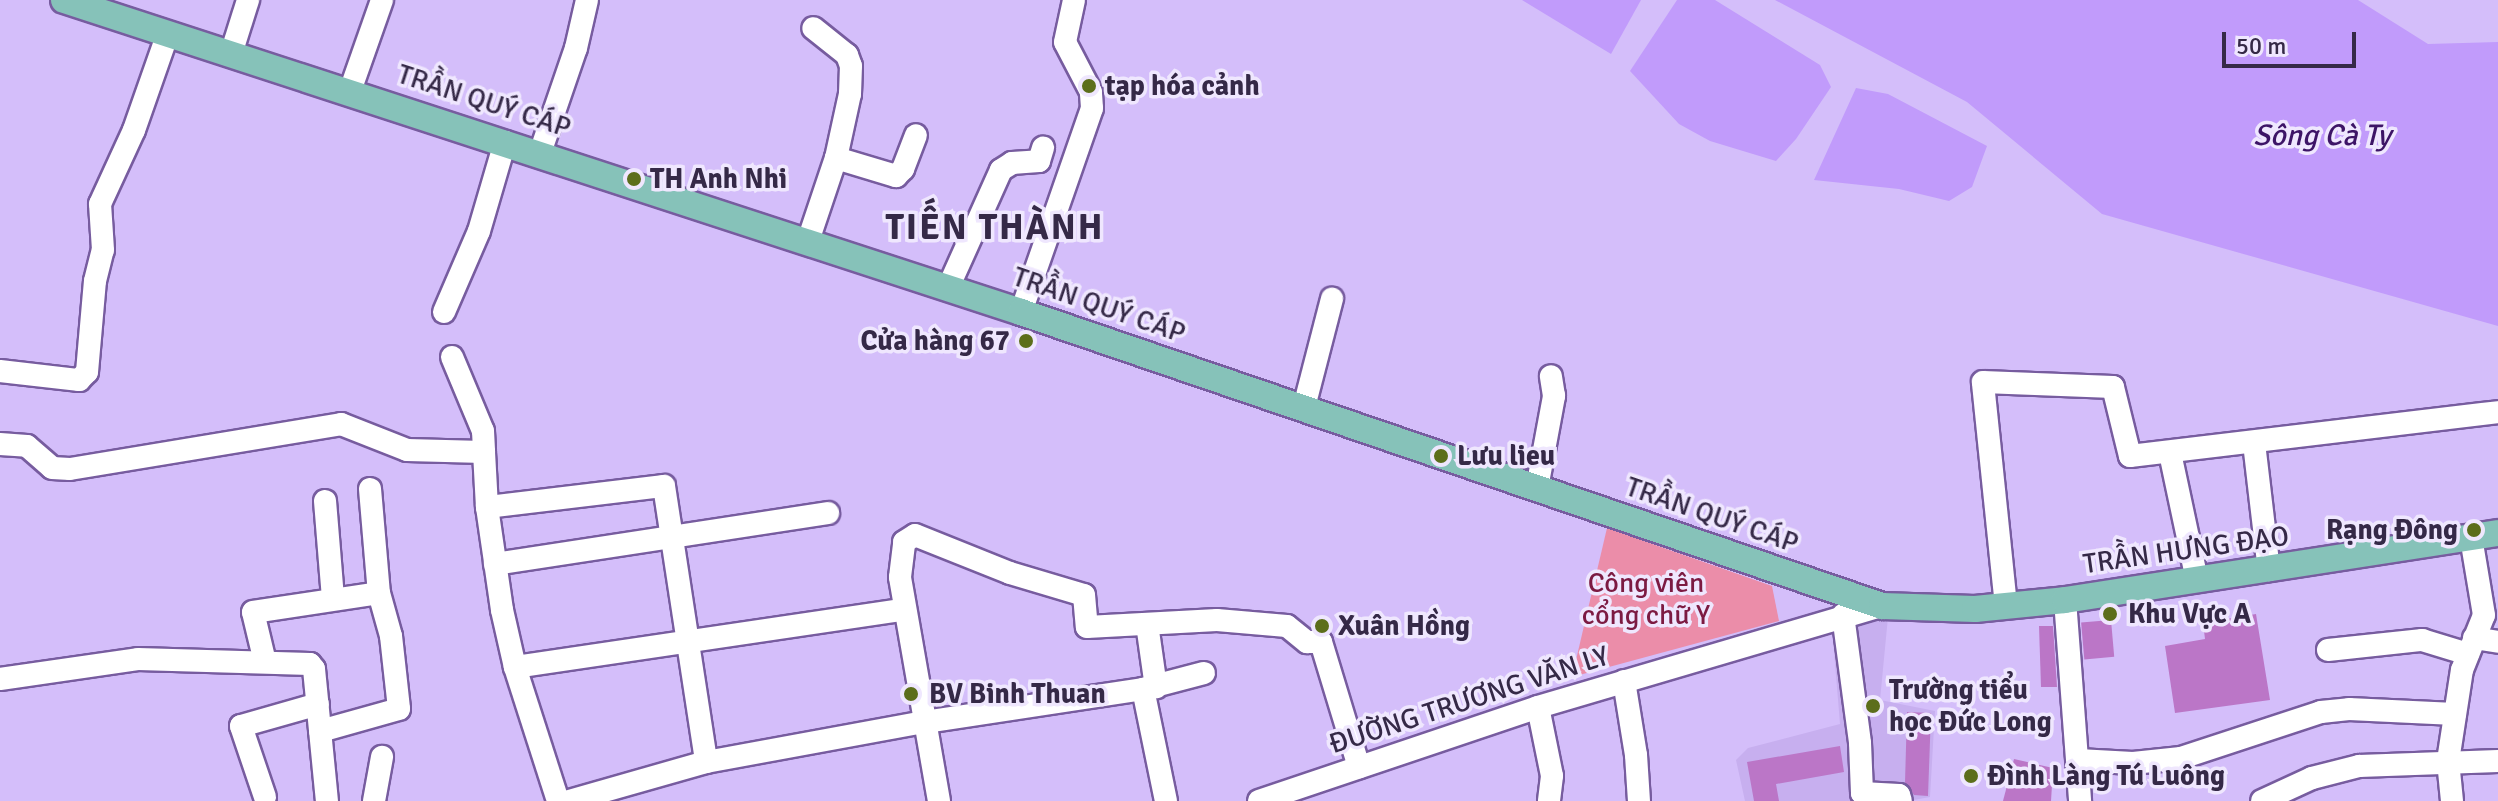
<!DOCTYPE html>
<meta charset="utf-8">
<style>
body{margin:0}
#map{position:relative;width:2498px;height:801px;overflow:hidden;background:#d4befa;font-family:Signika,sans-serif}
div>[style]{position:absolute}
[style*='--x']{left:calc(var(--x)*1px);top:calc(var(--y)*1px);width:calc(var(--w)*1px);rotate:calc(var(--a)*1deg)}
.built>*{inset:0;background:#c7afef}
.green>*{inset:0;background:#eb8da9}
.water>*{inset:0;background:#c19bfb}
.building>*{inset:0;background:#bb76c7;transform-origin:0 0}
.roads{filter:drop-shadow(2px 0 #775c9f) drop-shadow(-2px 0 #775c9f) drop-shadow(0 2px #775c9f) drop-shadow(0 -2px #775c9f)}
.minor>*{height:22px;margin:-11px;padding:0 11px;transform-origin:11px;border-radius:11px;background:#fff}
.major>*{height:26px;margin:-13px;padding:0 13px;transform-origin:13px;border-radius:13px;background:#86c2b9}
.dots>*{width:22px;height:22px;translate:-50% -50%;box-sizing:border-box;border:4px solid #efe7fe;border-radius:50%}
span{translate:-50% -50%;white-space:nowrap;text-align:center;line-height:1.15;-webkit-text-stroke:7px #efe7fe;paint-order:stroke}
.poi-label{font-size:28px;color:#352947;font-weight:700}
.left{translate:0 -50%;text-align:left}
.right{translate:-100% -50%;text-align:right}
.street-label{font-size:28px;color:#352947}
.park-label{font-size:28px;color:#7c1a42}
.water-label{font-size:30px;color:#3d1467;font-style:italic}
.district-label{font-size:36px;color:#352947;font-weight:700;letter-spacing:2px}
.scale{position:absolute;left:2222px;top:32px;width:134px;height:36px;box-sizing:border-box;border:4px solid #352947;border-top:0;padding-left:10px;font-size:24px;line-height:28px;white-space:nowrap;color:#352947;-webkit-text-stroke:6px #efe7fe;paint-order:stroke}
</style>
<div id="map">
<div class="built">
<i style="clip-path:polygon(1888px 617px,1880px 700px,1935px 711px,1930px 797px,1908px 801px,1745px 801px,1736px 760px,1748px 748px,1840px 724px,1832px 627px)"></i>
</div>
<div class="green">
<i style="clip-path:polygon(1607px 528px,1772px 586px,1779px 621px,1572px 677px)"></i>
</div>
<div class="water">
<i style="clip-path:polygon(1522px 0,1641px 0,1611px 54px)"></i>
<i style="clip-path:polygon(1677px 0,1715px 0,1820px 65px,1831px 87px,1796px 139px,1776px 161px,1710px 141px,1679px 124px,1630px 71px)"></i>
<i style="clip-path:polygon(1775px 0,2358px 0,2428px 44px,2498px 42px,2498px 326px,2102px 214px,1967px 102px)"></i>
<i style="clip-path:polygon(1856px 88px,1888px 94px,1987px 146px,1972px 187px,1949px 201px,1899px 189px,1814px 180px)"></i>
</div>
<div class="building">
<i style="clip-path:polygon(2256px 614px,2270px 700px,2175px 713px,2165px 646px,2205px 639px,2203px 623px)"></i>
<i style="left:2111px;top:620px;width:37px;height:30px;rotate:85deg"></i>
<i style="clip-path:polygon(2039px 626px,2053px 626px,2057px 687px,2041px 687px)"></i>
<i style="clip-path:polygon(1907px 712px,1931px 713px,1928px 796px,1914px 795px,1905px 783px)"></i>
<i style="clip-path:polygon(1840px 746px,1844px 772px,1776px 784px,1779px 801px,1754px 801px,1747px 762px)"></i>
<i style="clip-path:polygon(2014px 759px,2053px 768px,2051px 801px,2003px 801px)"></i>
</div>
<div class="roads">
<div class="minor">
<i style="--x:231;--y:54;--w:57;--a:-72.5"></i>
<i style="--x:350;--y:91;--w:96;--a:-70.6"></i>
<i style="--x:540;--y:153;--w:111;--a:-71.1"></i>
<i style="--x:576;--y:48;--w:49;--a:-77.1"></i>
<i style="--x:836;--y:158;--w:63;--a:16.7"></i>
<i style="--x:896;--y:176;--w:10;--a:-45"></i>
<i style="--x:903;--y:169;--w:36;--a:-69"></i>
<i style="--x:808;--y:241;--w:88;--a:-71.4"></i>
<i style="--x:836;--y:158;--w:66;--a:-77.7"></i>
<i style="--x:850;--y:94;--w:28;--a:-88"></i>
<i style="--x:851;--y:66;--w:12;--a:-110"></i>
<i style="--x:847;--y:55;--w:43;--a:-141.5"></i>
<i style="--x:948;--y:288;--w:129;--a:-65.8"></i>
<i style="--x:1001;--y:170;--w:13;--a:-32"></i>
<i style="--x:1012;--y:163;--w:27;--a:-4"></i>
<i style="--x:1039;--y:161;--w:14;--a:-73"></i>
<i style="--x:444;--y:312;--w:88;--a:-66.6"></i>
<i style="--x:479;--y:231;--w:93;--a:-73.7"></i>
<i style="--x:1021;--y:312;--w:216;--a:-70.8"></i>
<i style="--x:1092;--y:108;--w:16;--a:-94"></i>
<i style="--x:1091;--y:92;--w:56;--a:-117.5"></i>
<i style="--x:1065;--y:42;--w:43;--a:-77.9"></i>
<i style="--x:452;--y:357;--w:80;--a:67.3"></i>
<i style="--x:483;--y:431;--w:21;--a:87"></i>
<i style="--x:0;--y:371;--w:80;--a:6.5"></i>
<i style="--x:79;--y:380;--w:11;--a:-45"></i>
<i style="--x:87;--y:372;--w:91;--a:-85"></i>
<i style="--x:95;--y:281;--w:32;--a:-76"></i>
<i style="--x:103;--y:250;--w:46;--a:-93.7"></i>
<i style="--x:100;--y:204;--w:81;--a:-65.3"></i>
<i style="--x:134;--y:130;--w:103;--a:-70.7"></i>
<i style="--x:1304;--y:407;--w:112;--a:-75.5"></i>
<i style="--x:2254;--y:443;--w:128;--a:83.3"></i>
<i style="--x:0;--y:444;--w:27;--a:4"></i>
<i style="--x:27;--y:446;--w:33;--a:41"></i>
<i style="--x:52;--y:468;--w:18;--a:3"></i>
<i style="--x:70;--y:469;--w:275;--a:-9.4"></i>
<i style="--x:341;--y:424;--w:71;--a:21.5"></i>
<i style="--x:407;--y:450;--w:77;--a:1.5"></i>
<i style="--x:484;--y:452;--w:55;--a:86.9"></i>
<i style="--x:487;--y:507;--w:104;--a:81.7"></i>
<i style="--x:502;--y:610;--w:58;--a:77.2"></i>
<i style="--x:515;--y:667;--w:141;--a:72.2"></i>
<i style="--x:2170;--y:453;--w:130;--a:78"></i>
<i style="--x:1537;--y:488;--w:94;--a:-79.5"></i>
<i style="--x:1554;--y:396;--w:20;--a:-99"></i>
<i style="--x:370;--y:489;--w:104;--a:85.1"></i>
<i style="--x:325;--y:501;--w:97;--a:85.3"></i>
<i style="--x:487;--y:507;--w:178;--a:-6.8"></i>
<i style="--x:664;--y:486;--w:279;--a:81.3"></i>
<i style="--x:495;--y:564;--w:337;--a:-8.7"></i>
<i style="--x:2065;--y:600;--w:202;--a:85.7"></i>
<i style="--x:2006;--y:606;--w:225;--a:-95.9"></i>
<i style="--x:1983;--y:382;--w:130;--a:2.2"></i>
<i style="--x:2113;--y:387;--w:71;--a:76.2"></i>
<i style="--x:2130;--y:456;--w:371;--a:-6.8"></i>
<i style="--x:1843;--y:615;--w:129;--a:82.4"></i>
<i style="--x:1860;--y:743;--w:50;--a:87.7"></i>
<i style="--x:1862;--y:793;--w:37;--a:3"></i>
<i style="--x:1899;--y:795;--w:6;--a:72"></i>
<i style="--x:1147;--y:624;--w:64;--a:81.9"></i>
<i style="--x:2474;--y:638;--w:24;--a:9"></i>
<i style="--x:2328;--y:650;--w:95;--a:-6.1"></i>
<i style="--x:2422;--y:640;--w:48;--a:16.9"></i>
<i style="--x:265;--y:662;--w:51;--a:-103.5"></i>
<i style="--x:253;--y:612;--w:127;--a:-8.6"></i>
<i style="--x:379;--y:593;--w:45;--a:74.4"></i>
<i style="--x:391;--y:636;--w:73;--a:83.7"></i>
<i style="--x:399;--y:709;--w:82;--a:164.4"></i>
<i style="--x:515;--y:667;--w:392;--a:-8.4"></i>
<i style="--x:0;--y:679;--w:139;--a:-8.2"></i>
<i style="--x:138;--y:659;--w:172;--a:1.7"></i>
<i style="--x:310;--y:664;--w:6;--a:51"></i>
<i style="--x:314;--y:669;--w:133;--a:84.4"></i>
<i style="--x:1624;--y:681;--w:75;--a:80.8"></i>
<i style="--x:1636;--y:755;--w:46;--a:86.3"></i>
<i style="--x:1143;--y:689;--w:114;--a:78.4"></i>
<i style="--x:1538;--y:707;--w:70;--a:78.5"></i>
<i style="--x:1552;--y:776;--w:25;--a:97"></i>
<i style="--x:2078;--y:760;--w:55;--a:3.1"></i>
<i style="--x:2133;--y:763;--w:48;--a:-5.9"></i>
<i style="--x:2181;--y:758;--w:147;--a:-18.2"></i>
<i style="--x:2321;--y:712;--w:28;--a:-6"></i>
<i style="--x:2349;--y:709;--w:106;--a:2.7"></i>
<i style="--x:265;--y:797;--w:75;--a:-108.7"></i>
<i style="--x:241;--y:726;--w:80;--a:-15.9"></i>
<i style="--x:374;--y:801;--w:45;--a:-79.7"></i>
<i style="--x:569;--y:801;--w:142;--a:-15.9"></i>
<i style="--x:706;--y:762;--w:223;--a:-10.4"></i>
<i style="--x:925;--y:722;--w:220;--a:-8.6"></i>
<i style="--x:1143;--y:689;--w:63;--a:-14.7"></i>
<i style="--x:939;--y:801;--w:227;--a:-99.9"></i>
<i style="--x:900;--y:577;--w:35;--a:-83"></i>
<i style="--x:904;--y:542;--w:13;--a:-32"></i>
<i style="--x:915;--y:535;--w:102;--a:21.8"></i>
<i style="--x:1010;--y:573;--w:77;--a:16.6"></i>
<i style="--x:1084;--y:595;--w:32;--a:85"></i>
<i style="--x:1087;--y:627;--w:130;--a:-3.1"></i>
<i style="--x:1217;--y:620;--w:70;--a:4.9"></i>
<i style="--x:1287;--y:626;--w:26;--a:39"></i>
<i style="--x:1307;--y:642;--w:14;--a:0"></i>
<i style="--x:1321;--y:642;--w:131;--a:73.1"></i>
<i style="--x:1259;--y:801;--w:294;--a:-18.6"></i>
<i style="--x:1538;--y:707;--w:359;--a:-16.4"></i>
<i style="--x:2262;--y:801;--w:55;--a:-24.7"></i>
<i style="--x:2312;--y:778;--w:49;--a:-14.3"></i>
<i style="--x:2359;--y:766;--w:139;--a:-2.1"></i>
<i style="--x:2452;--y:801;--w:40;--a:-95.7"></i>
<i style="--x:2448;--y:761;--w:92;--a:-81.3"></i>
<i style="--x:2462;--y:670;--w:59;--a:-68.2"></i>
<i style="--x:2484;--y:615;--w:79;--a:-99.5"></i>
</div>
<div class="major">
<i style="--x:64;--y:0;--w:1007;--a:18.06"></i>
<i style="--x:1021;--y:312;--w:910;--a:18.85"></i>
<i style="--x:1882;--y:606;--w:93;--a:1.8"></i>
<i style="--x:1975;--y:609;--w:90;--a:-5.7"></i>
<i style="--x:2065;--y:600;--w:438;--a:-8.8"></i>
</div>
</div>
<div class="dots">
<i style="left:1089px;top:86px;background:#5c6e1b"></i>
<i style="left:634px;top:179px;background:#5c6e1b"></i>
<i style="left:1026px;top:341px;background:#5c6e1b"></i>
<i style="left:1441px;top:456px;background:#5c6e1b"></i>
<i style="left:2474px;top:530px;background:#5c6e1b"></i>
<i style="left:2110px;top:614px;background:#5c6e1b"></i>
<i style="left:1322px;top:626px;background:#5c6e1b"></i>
<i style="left:911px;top:694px;background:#5c6e1b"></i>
<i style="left:1873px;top:706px;background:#5c6e1b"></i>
<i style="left:1971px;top:776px;background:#5c6e1b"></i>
</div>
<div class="poi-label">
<span class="left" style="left:1105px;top:86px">tạp hóa cảnh</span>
<span class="left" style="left:650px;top:179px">TH Anh Nhi</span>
<span class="right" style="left:1010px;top:341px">Cửa hàng 67</span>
<span class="left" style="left:1457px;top:456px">Lưu lieu</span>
<span class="right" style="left:2458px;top:530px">Rạng Đông</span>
<span class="left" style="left:2128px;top:614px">Khu Vực A</span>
<span class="left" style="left:1338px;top:626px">Xuân Hồng</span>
<span class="left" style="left:1889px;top:706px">Trường tiểu<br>học Đức Long</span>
<span class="left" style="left:929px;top:694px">BV Binh Thuan</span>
<span class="left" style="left:1987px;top:776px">Đình Làng Tú Luông</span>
</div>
<div class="street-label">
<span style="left:484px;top:101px;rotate:18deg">TRẦN QUÝ CÁP</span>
<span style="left:1099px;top:305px;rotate:19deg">TRẦN QUÝ CÁP</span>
<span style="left:1712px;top:515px;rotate:19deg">TRẦN QUÝ CÁP</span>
<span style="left:2186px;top:550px;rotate:-8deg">TRẦN HƯNG ĐẠO</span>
<span style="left:1469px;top:700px;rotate:-18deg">ĐƯỜNG TRƯƠNG VĂN LY</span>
</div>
<div class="park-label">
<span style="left:1646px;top:599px">Công viên<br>cổng chữ Y</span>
</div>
<div class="water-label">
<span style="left:2322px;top:136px">Sông Cà Ty</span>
</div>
<div class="district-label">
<span style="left:995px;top:228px">TIẾN THÀNH</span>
</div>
<div class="scale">50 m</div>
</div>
